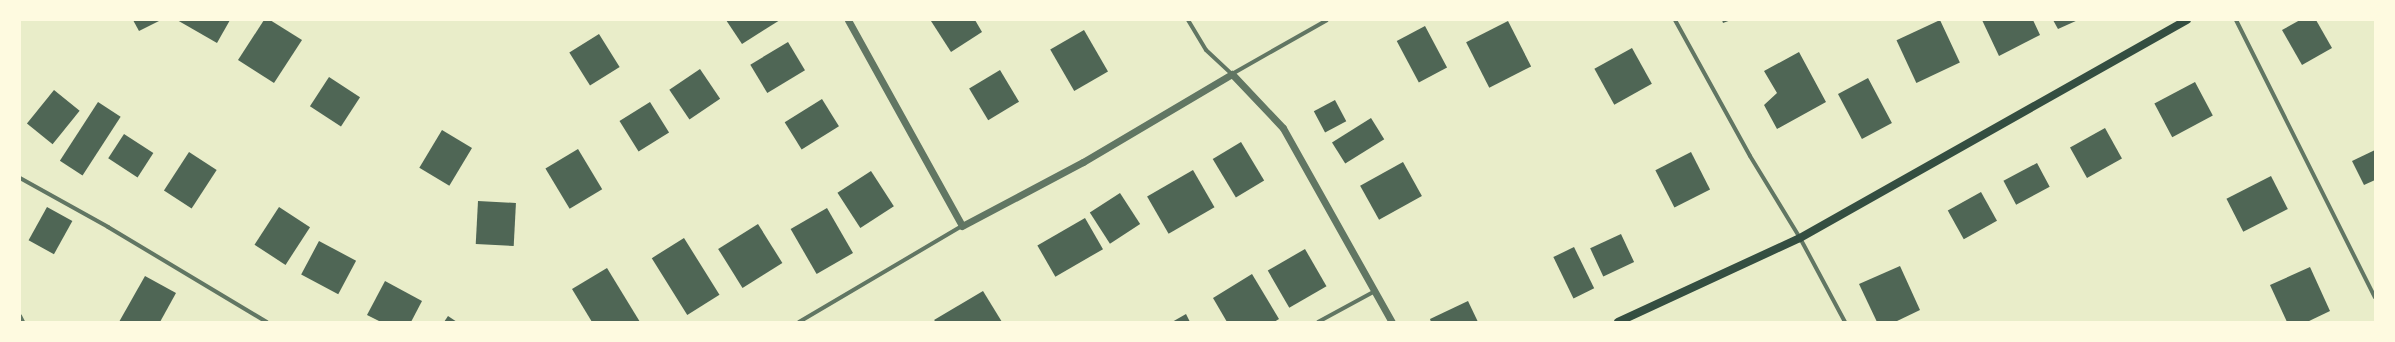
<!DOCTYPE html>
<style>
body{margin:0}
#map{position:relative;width:2395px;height:342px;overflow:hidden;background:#e9edc9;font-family:Inter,sans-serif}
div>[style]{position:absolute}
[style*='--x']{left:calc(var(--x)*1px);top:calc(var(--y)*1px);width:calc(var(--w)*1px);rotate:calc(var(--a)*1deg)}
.building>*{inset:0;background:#4f6655;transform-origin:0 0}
.minor>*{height:4px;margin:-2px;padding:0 2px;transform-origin:2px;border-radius:2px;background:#617663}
.tertiary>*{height:7px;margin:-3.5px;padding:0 3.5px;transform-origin:3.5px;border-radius:3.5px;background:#617663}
.secondary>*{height:8px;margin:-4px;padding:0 4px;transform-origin:4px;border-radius:4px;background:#344e41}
span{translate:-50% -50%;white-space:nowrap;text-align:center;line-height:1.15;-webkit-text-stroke:3px #fefae0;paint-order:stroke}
.frame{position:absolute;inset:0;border:21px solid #fefae0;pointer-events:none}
</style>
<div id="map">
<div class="building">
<i style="clip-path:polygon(133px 20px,161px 20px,139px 31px)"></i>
<i style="clip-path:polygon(177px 20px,230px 20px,217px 43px)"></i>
<i style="clip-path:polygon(264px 20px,270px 20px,302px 40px,274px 83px,238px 60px)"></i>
<i style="clip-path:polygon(726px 20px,780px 20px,742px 44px)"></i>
<i style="clip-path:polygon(934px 20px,975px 20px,982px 32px,951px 52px,931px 21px)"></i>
<i style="clip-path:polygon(1722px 20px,1731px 20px,1723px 23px)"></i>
<i style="left:1940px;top:20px;width:47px;height:48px;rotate:65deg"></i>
<i style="clip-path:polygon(1982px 20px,2033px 20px,2040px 35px,1999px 56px)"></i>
<i style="clip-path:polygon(2053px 20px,2078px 20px,2058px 29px)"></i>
<i style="clip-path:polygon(2300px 20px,2316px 20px,2332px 48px,2302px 65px,2282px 30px)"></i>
<i style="left:1508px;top:21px;width:51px;height:47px;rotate:63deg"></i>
<i style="left:1425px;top:26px;width:47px;height:32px;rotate:62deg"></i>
<i style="left:1084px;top:30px;width:48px;height:39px;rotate:60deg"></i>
<i style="left:599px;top:34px;width:39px;height:35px;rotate:58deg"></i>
<i style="left:788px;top:42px;width:33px;height:44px;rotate:59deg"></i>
<i style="left:1632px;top:48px;width:41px;height:43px;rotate:61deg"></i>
<i style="clip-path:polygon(1799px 52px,1826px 102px,1777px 129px,1764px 105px,1777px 93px,1764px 71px)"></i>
<i style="left:700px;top:69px;width:36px;height:37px;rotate:56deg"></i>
<i style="left:1000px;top:70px;width:37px;height:36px;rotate:59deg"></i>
<i style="left:329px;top:77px;width:37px;height:35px;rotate:33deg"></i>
<i style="left:1868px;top:78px;width:51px;height:34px;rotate:62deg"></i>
<i style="left:2195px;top:82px;width:38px;height:46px;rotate:62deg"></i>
<i style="left:54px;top:90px;width:33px;height:43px;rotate:39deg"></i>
<i style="left:822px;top:99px;width:32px;height:44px;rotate:58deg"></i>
<i style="left:1335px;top:100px;width:24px;height:24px;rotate:62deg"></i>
<i style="left:98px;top:102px;width:27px;height:70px;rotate:33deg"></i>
<i style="left:650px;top:102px;width:36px;height:36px;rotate:58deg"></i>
<i style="left:1371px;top:118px;width:25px;height:46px;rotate:58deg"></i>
<i style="left:2105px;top:128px;width:35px;height:40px;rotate:61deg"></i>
<i style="left:442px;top:130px;width:35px;height:44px;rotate:31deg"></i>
<i style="left:124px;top:134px;width:35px;height:29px;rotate:33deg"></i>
<i style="left:1241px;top:142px;width:45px;height:33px;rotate:59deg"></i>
<i style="left:578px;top:149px;width:47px;height:38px;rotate:59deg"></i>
<i style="clip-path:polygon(2375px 150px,2375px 180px,2364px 185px,2352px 161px)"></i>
<i style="left:189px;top:152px;width:33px;height:46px;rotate:33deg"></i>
<i style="left:1691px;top:152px;width:42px;height:40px;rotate:63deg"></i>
<i style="left:1403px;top:162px;width:39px;height:49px;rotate:61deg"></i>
<i style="left:2037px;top:163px;width:27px;height:38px;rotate:62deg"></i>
<i style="left:1193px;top:170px;width:43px;height:53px;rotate:60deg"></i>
<i style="left:871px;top:171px;width:42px;height:40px;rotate:57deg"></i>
<i style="left:2271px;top:176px;width:37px;height:50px;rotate:63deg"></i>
<i style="left:1981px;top:192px;width:33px;height:38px;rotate:61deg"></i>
<i style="left:1120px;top:193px;width:37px;height:36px;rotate:57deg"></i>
<i style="left:478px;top:201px;width:38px;height:43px;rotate:3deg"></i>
<i style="left:47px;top:207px;width:29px;height:38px;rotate:29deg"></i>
<i style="left:279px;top:207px;width:37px;height:45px;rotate:33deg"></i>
<i style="left:827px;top:208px;width:52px;height:42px;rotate:60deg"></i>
<i style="left:1085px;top:218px;width:36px;height:55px;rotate:60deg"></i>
<i style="left:758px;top:224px;width:46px;height:47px;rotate:58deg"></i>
<i style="left:1621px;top:234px;width:31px;height:34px;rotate:65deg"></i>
<i style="left:684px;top:238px;width:67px;height:38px;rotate:58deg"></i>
<i style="left:319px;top:241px;width:42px;height:38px;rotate:28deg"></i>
<i style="left:1574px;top:247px;width:46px;height:23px;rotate:64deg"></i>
<i style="left:1305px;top:249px;width:43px;height:43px;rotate:60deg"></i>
<i style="clip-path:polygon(1900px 266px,1920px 310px,1895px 322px,1877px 322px,1859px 284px)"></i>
<i style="clip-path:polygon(2310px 267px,2330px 311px,2307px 322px,2287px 322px,2270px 285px)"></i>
<i style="clip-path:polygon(607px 268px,640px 322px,592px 322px,572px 289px)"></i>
<i style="clip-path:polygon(1252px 274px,1279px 319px,1274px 322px,1227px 322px,1213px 298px)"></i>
<i style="clip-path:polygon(145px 276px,176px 293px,160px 322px,119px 322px)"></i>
<i style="clip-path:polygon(385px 281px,422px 301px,411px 322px,381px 322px,367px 315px)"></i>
<i style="clip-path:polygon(983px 291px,1002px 322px,936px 322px,934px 320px)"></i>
<i style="clip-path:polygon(1468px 301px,1478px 322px,1431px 322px,1430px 319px)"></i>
<i style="clip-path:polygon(1186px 314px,1190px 322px,1172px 322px)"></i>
<i style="clip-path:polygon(448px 316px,457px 322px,444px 322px)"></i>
</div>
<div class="minor">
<i style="--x:1188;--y:20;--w:35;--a:59"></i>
<i style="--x:1206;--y:50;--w:35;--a:43"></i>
<i style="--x:1232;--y:74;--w:109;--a:-29.6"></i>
<i style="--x:1675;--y:20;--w:155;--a:61.1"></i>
<i style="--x:1750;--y:156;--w:96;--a:58.6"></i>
<i style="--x:1800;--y:238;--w:95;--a:61.8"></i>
<i style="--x:2236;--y:20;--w:310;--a:63.4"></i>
<i style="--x:20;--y:178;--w:101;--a:29.1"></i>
<i style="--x:108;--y:227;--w:185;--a:30.9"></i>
<i style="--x:20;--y:316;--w:7;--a:63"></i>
<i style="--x:799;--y:322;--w:189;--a:-30.5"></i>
<i style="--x:1318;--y:322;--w:65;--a:-28.5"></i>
</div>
<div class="tertiary">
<i style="--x:848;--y:20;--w:235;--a:61"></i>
<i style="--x:962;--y:226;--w:137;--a:-27.9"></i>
<i style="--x:1083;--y:162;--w:173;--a:-30.6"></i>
<i style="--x:1232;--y:74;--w:74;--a:46.6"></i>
<i style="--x:1283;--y:128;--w:223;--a:60.7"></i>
</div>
<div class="secondary">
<i style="--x:1618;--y:322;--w:200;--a:-24.8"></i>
<i style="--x:1800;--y:238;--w:444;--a:-29.4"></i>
</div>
<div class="frame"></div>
</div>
